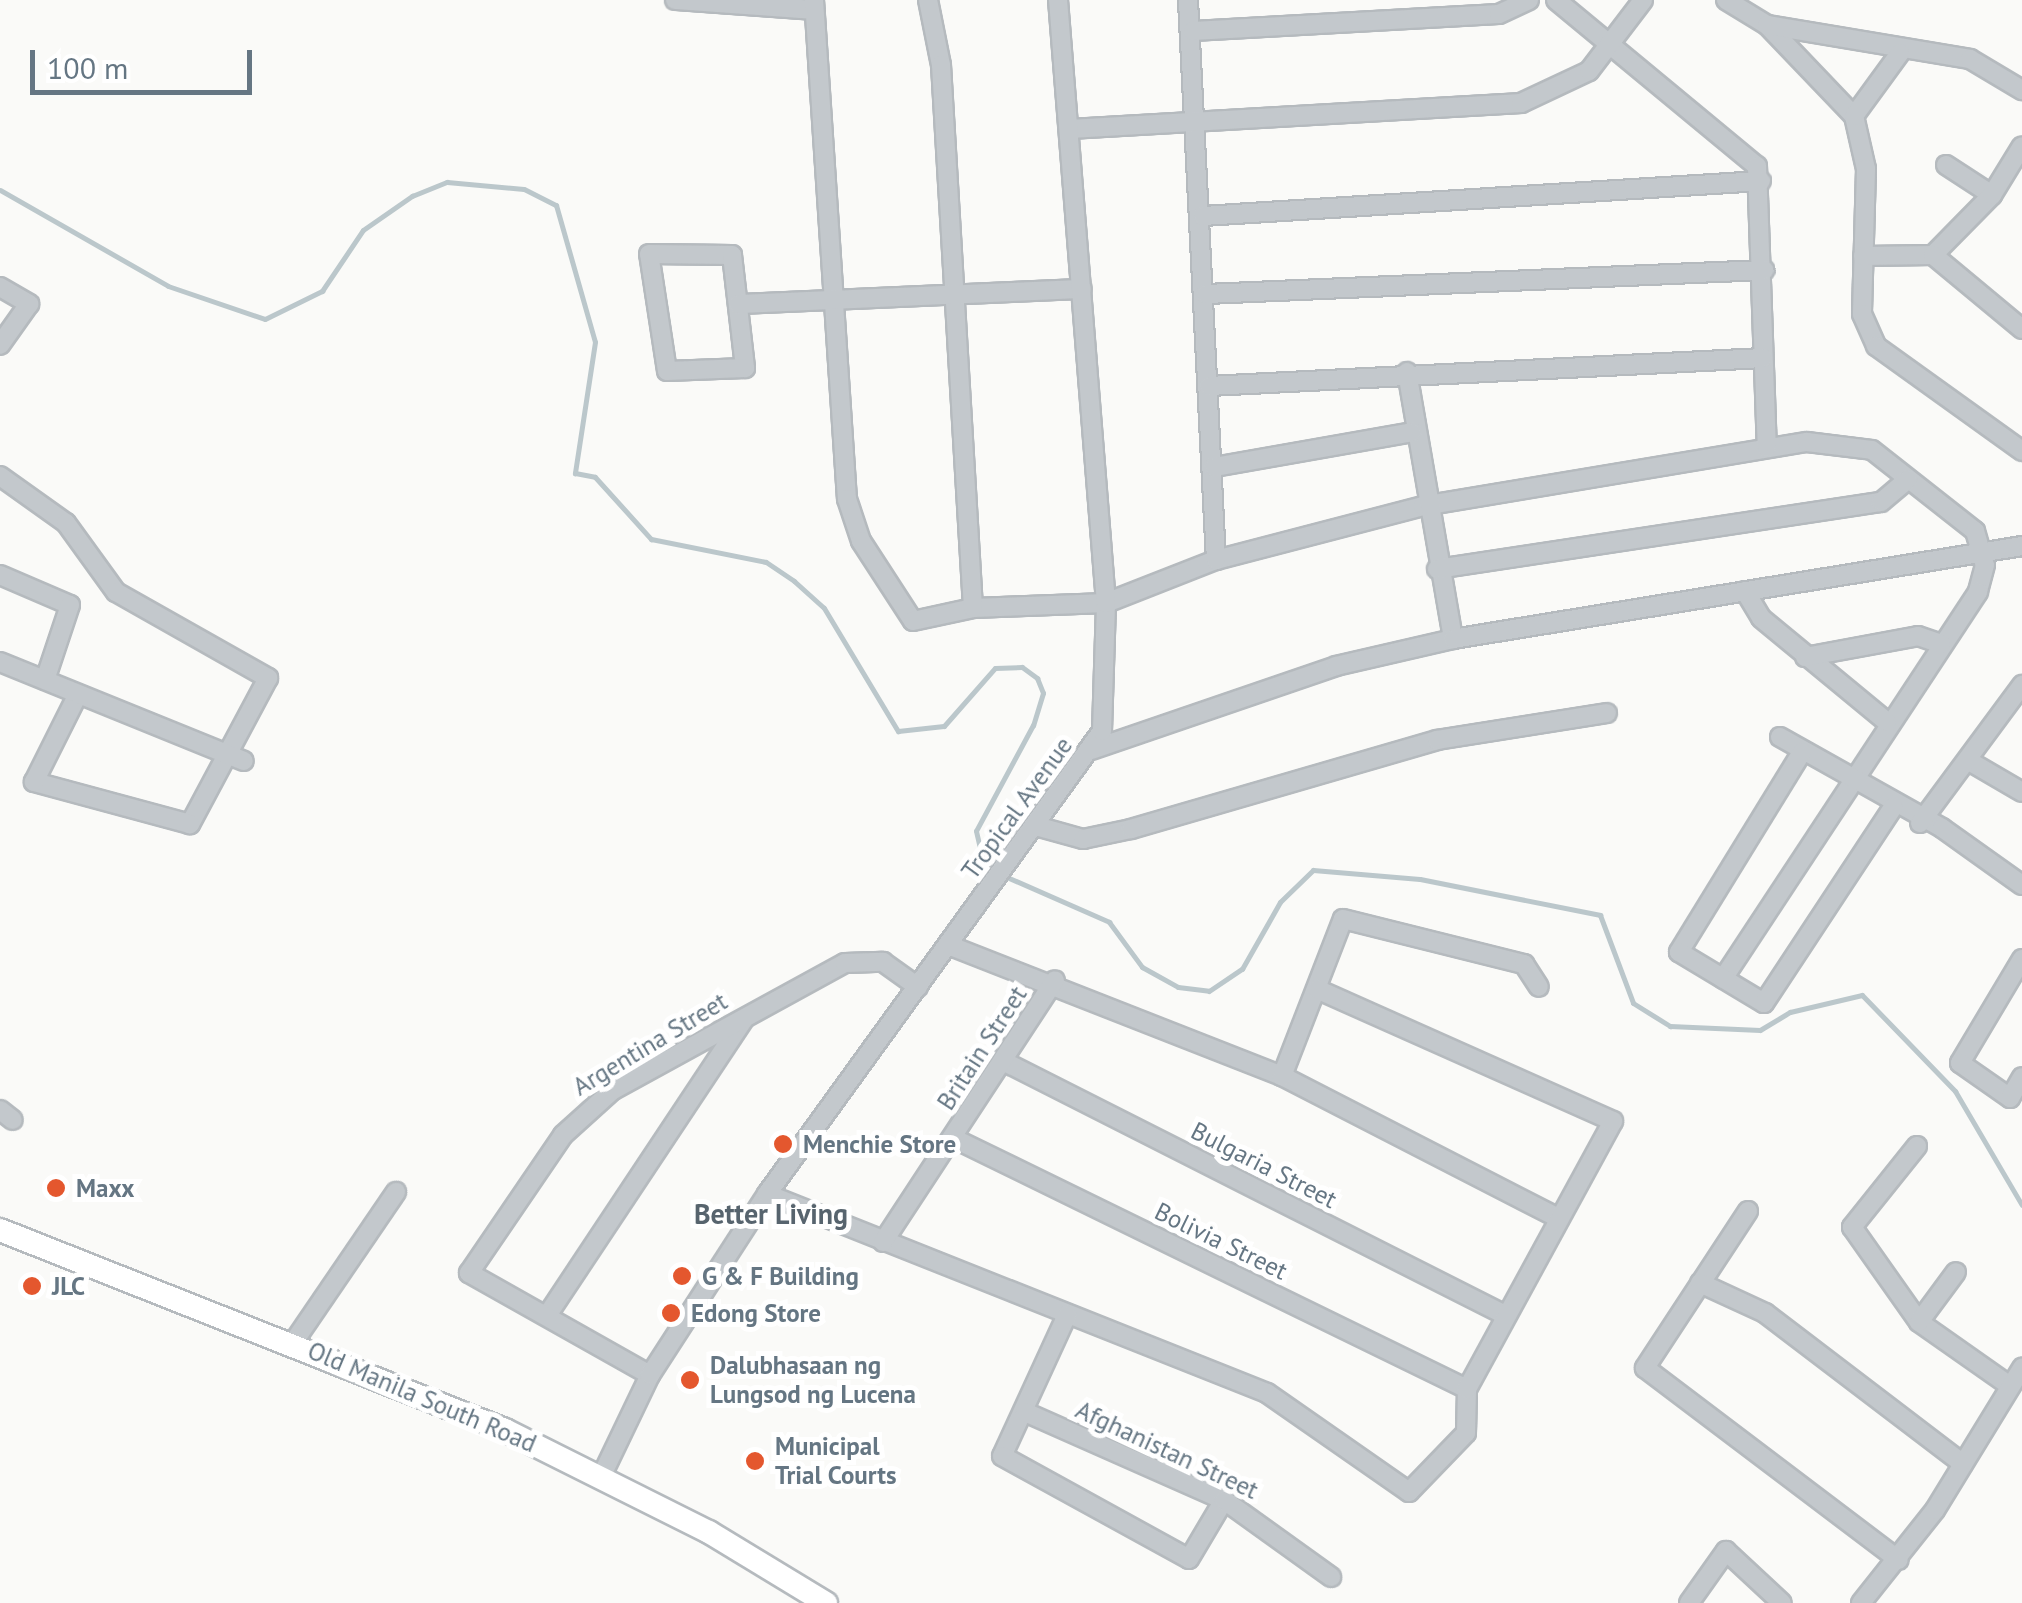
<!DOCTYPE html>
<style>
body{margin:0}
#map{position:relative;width:2022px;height:1603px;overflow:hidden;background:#fafaf8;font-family:"PT Sans",sans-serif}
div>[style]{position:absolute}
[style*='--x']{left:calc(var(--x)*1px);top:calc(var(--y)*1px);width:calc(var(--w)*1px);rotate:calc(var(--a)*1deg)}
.stream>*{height:5px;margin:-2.5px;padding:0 2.5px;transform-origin:2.5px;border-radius:2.5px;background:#bbc7cb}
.roads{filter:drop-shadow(2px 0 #b5babe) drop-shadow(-2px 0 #b5babe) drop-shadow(0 2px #b5babe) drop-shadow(0 -2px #b5babe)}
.minor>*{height:18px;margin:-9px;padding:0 9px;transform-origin:9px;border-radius:9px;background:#c3c8cc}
.major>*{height:22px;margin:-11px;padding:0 11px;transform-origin:11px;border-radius:11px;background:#fff}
.dots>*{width:28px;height:28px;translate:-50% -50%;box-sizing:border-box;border:5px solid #fff;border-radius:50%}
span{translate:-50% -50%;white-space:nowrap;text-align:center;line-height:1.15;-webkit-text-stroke:10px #fff;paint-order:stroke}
.street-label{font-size:25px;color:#657683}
.poi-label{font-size:25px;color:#657683;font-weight:700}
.left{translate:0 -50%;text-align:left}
.neighbourhood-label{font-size:28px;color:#57646e;font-weight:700}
.scale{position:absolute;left:30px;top:50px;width:222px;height:45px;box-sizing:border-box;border:5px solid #657683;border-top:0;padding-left:12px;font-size:30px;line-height:35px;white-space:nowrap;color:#657683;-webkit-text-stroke:8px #fff;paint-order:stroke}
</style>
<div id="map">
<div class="stream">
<i style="--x:0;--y:190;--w:193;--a:29.7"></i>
<i style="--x:168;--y:286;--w:102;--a:18.8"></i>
<i style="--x:265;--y:319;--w:64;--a:-26.2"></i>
<i style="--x:322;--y:291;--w:73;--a:-56.1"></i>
<i style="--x:363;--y:230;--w:60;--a:-34.8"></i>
<i style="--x:412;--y:196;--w:38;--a:-22"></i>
<i style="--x:447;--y:182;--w:77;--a:5.2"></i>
<i style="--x:524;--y:189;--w:36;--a:27"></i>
<i style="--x:556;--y:205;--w:142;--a:74.1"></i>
<i style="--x:595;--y:342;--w:133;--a:98.7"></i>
<i style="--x:575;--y:473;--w:20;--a:11"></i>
<i style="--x:595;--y:477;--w:84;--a:47.9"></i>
<i style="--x:651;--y:539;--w:117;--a:11.3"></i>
<i style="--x:766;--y:562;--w:34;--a:34"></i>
<i style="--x:794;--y:581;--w:40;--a:42"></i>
<i style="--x:824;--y:608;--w:144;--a:59"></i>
<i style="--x:898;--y:731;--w:46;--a:-6.2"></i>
<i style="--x:944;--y:726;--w:77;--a:-48.7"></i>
<i style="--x:995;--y:668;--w:27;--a:-2"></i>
<i style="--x:1022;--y:667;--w:19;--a:36"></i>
<i style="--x:1037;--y:678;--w:16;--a:68"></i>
<i style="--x:1043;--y:693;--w:34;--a:107"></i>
<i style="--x:1033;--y:725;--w:120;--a:118.3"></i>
<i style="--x:976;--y:831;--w:37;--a:77"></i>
<i style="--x:984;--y:867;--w:137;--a:23.7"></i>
<i style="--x:1109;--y:922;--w:56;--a:53.7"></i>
<i style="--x:1142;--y:967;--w:41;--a:29.1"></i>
<i style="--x:1178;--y:987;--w:31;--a:7"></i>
<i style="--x:1209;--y:991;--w:40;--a:-34"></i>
<i style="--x:1242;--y:969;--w:77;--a:-60.4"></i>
<i style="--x:1280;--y:902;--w:46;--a:-44.1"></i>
<i style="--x:1313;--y:870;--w:107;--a:4.8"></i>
<i style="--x:1420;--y:879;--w:184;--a:11.3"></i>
<i style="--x:1600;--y:915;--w:94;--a:69.4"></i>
<i style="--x:1633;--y:1003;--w:44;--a:31.9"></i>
<i style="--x:1670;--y:1026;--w:90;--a:2.5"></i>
<i style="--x:1760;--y:1030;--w:35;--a:-31"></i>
<i style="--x:1790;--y:1012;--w:74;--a:-13.3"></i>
<i style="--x:1862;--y:995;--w:134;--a:45.9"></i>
<i style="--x:1955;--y:1091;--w:132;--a:59.6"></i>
</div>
<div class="roads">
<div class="minor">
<i style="--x:675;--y:0;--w:138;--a:4.1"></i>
<i style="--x:814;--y:0;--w:500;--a:86.22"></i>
<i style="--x:847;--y:499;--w:44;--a:71.6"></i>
<i style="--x:861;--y:541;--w:95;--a:57"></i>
<i style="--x:913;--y:621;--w:61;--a:-12.2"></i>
<i style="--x:973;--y:608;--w:133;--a:-2.2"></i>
<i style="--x:1106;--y:603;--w:118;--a:-21.4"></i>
<i style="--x:1216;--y:560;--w:214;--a:-14.6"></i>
<i style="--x:1423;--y:506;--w:389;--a:-9.5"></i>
<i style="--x:1807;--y:442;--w:65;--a:7"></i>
<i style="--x:1872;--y:450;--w:131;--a:38.2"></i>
<i style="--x:1975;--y:531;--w:35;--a:74"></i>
<i style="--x:1985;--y:565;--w:28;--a:105"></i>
<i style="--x:1978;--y:592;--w:463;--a:123.4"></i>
<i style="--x:928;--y:0;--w:66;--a:78.7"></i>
<i style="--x:941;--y:65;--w:544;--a:86.63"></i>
<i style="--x:1188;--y:0;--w:561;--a:87.14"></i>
<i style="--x:1556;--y:0;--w:261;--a:39.6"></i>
<i style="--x:1757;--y:166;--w:282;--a:88"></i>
<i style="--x:1726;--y:0;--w:48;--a:31.4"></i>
<i style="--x:1767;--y:25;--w:126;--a:46.3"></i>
<i style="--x:1854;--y:116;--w:54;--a:77.2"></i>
<i style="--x:1866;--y:169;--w:145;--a:91.6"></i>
<i style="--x:1862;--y:314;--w:35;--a:66"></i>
<i style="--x:1876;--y:346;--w:180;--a:35.7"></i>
<i style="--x:1767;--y:25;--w:206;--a:9.5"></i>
<i style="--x:1970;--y:59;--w:61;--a:30.8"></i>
<i style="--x:1193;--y:31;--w:306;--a:-3.2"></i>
<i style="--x:1499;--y:14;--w:33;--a:-25"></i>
<i style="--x:1854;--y:116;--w:78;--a:-53.9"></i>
<i style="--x:1070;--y:129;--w:452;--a:-3.3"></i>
<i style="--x:1521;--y:103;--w:75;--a:-25.2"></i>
<i style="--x:1589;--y:71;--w:89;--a:-52.7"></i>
<i style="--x:1946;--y:165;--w:55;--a:33.1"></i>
<i style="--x:1203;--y:216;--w:559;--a:-3.59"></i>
<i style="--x:649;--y:254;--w:83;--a:0.7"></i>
<i style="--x:732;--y:255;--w:114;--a:83.4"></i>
<i style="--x:745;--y:368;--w:78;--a:177.8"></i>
<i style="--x:667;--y:371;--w:118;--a:-98.7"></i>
<i style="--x:1933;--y:255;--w:84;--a:-45.5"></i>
<i style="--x:1992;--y:195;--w:57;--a:-58.5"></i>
<i style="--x:1863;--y:256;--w:70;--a:-0.8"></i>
<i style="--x:1933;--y:255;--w:116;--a:39.7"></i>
<i style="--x:0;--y:287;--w:34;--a:30"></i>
<i style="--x:29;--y:304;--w:50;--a:125.3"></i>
<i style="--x:1206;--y:294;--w:559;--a:-2.46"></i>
<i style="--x:738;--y:304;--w:344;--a:-2.5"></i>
<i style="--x:1407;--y:372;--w:271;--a:80.2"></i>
<i style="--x:1209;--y:386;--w:555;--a:-2.89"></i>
<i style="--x:1214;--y:467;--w:201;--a:-10"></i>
<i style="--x:0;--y:476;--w:81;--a:35.5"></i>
<i style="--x:66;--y:523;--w:85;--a:54.1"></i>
<i style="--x:116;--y:592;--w:175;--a:29.5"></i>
<i style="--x:268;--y:678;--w:166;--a:118.1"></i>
<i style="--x:190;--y:824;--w:162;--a:-164.9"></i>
<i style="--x:34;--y:782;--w:98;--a:-63.4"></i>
<i style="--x:1437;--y:569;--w:449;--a:-8.6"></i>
<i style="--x:1881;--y:502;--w:35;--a:-40"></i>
<i style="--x:0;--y:575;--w:76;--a:23.2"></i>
<i style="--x:70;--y:605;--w:79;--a:108.4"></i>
<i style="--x:1745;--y:591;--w:31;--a:59"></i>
<i style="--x:1761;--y:618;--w:163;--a:39.5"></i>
<i style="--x:1805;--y:657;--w:115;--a:-10.5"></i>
<i style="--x:1918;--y:636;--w:24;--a:19"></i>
<i style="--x:0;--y:662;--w:263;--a:22.1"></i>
<i style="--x:1780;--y:737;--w:186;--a:29.3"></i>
<i style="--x:1942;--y:828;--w:98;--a:35.5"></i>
<i style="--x:1091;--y:750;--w:259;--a:-18.9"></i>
<i style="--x:1336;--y:666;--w:120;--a:-13"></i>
<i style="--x:1453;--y:639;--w:577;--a:-9.28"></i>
<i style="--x:1802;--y:752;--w:235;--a:121.6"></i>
<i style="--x:1679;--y:952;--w:99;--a:31"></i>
<i style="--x:1764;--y:1003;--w:235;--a:-56.6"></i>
<i style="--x:1969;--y:761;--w:61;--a:30.3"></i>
<i style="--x:1920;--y:823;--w:172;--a:-53.5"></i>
<i style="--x:1036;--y:826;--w:49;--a:15.5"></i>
<i style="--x:1083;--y:839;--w:49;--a:-11.8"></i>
<i style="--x:1131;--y:829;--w:319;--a:-16.2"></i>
<i style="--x:1437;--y:740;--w:172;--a:-9"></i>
<i style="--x:948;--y:945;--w:359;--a:21.4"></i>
<i style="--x:1282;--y:1076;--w:308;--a:27.2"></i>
<i style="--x:2022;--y:959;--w:121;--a:120.8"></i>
<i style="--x:1960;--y:1063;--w:61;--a:35"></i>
<i style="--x:2010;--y:1098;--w:24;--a:-60"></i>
<i style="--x:1003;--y:1061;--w:560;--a:26.84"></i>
<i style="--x:1282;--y:1076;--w:168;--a:-68.8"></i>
<i style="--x:1343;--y:919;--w:187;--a:14"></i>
<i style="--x:1524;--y:964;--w:27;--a:57"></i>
<i style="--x:0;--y:1110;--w:16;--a:38"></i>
<i style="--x:953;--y:1138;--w:572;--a:26.03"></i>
<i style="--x:1917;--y:1146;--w:104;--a:128.7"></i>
<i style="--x:1852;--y:1227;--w:116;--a:54.8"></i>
<i style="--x:1919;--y:1322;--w:111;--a:35.1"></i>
<i style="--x:767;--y:1194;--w:538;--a:21.7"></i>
<i style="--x:1267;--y:1393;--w:173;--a:34.9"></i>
<i style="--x:1409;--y:1492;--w:82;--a:-46"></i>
<i style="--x:1466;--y:1433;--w:44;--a:-88.7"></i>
<i style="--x:1467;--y:1389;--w:305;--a:-61.4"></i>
<i style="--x:1613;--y:1121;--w:324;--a:-156"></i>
<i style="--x:1748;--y:1211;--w:188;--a:123.3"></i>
<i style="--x:1645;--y:1368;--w:318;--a:37.1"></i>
<i style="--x:883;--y:1242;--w:313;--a:-56.7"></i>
<i style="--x:1700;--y:1283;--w:72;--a:24.8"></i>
<i style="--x:1765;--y:1313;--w:249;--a:37.3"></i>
<i style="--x:548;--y:1314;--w:354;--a:-56.4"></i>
<i style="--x:1067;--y:1315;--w:155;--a:114.7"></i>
<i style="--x:1002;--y:1456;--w:213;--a:28.8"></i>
<i style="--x:1189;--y:1559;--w:69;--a:-59.3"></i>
<i style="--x:1919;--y:1322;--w:62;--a:-53.5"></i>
<i style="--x:293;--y:1343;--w:183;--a:-55.7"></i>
<i style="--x:650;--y:1375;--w:208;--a:-150.6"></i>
<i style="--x:469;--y:1273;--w:167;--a:-55.7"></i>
<i style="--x:563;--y:1135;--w:67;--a:-42"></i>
<i style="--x:613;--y:1090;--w:264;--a:-28.7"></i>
<i style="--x:845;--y:963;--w:38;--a:-2"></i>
<i style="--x:883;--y:962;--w:43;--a:35.5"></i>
<i style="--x:1025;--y:1412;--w:218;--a:23.9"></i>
<i style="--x:1224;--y:1500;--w:132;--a:35.7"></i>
<i style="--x:602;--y:1475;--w:111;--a:-64.4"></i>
<i style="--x:650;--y:1375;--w:216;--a:-57.1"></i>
<i style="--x:767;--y:1194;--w:571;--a:-54.11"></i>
<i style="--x:1102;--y:731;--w:128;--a:-88.2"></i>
<i style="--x:1106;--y:603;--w:605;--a:-94.55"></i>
<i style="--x:1689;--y:1603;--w:64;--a:-54.6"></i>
<i style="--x:1726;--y:1551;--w:76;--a:42.9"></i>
<i style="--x:1861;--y:1603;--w:119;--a:-51.5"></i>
<i style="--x:1935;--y:1510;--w:167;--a:-58.5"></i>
</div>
<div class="major">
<i style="--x:0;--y:1230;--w:543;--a:21.61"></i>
<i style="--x:505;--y:1430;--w:228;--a:26.6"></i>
<i style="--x:709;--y:1532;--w:137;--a:31.3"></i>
</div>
</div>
<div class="dots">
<i style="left:783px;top:1144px;background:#e4572e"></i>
<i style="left:56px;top:1188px;background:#e4572e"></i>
<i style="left:682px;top:1276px;background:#e4572e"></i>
<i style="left:32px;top:1286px;background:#e4572e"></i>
<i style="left:671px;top:1313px;background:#e4572e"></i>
<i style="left:690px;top:1380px;background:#e4572e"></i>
<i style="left:755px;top:1461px;background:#e4572e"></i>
</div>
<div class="street-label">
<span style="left:1017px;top:808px;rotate:-54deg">Tropical Avenue</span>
<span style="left:650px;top:1044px;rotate:-31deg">Argentina Street</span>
<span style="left:982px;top:1048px;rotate:-57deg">Britain Street</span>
<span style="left:1264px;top:1165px;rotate:27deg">Bulgaria Street</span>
<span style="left:1221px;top:1241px;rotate:26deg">Bolivia Street</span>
<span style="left:422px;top:1397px;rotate:23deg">Old Manila South Road</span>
<span style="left:1167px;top:1450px;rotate:25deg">Afghanistan Street</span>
</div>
<div class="poi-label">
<span class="left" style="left:803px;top:1144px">Menchie Store</span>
<span class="left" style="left:76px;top:1188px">Maxx</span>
<span class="left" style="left:702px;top:1276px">G &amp; F Building</span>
<span class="left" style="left:52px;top:1286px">JLC</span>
<span class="left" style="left:691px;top:1313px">Edong Store</span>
<span class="left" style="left:710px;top:1380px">Dalubhasaan ng<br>Lungsod ng Lucena</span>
<span class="left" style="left:775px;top:1461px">Municipal<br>Trial Courts</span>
</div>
<div class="neighbourhood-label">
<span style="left:771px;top:1214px">Better Living</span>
</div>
<div class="scale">100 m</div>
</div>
